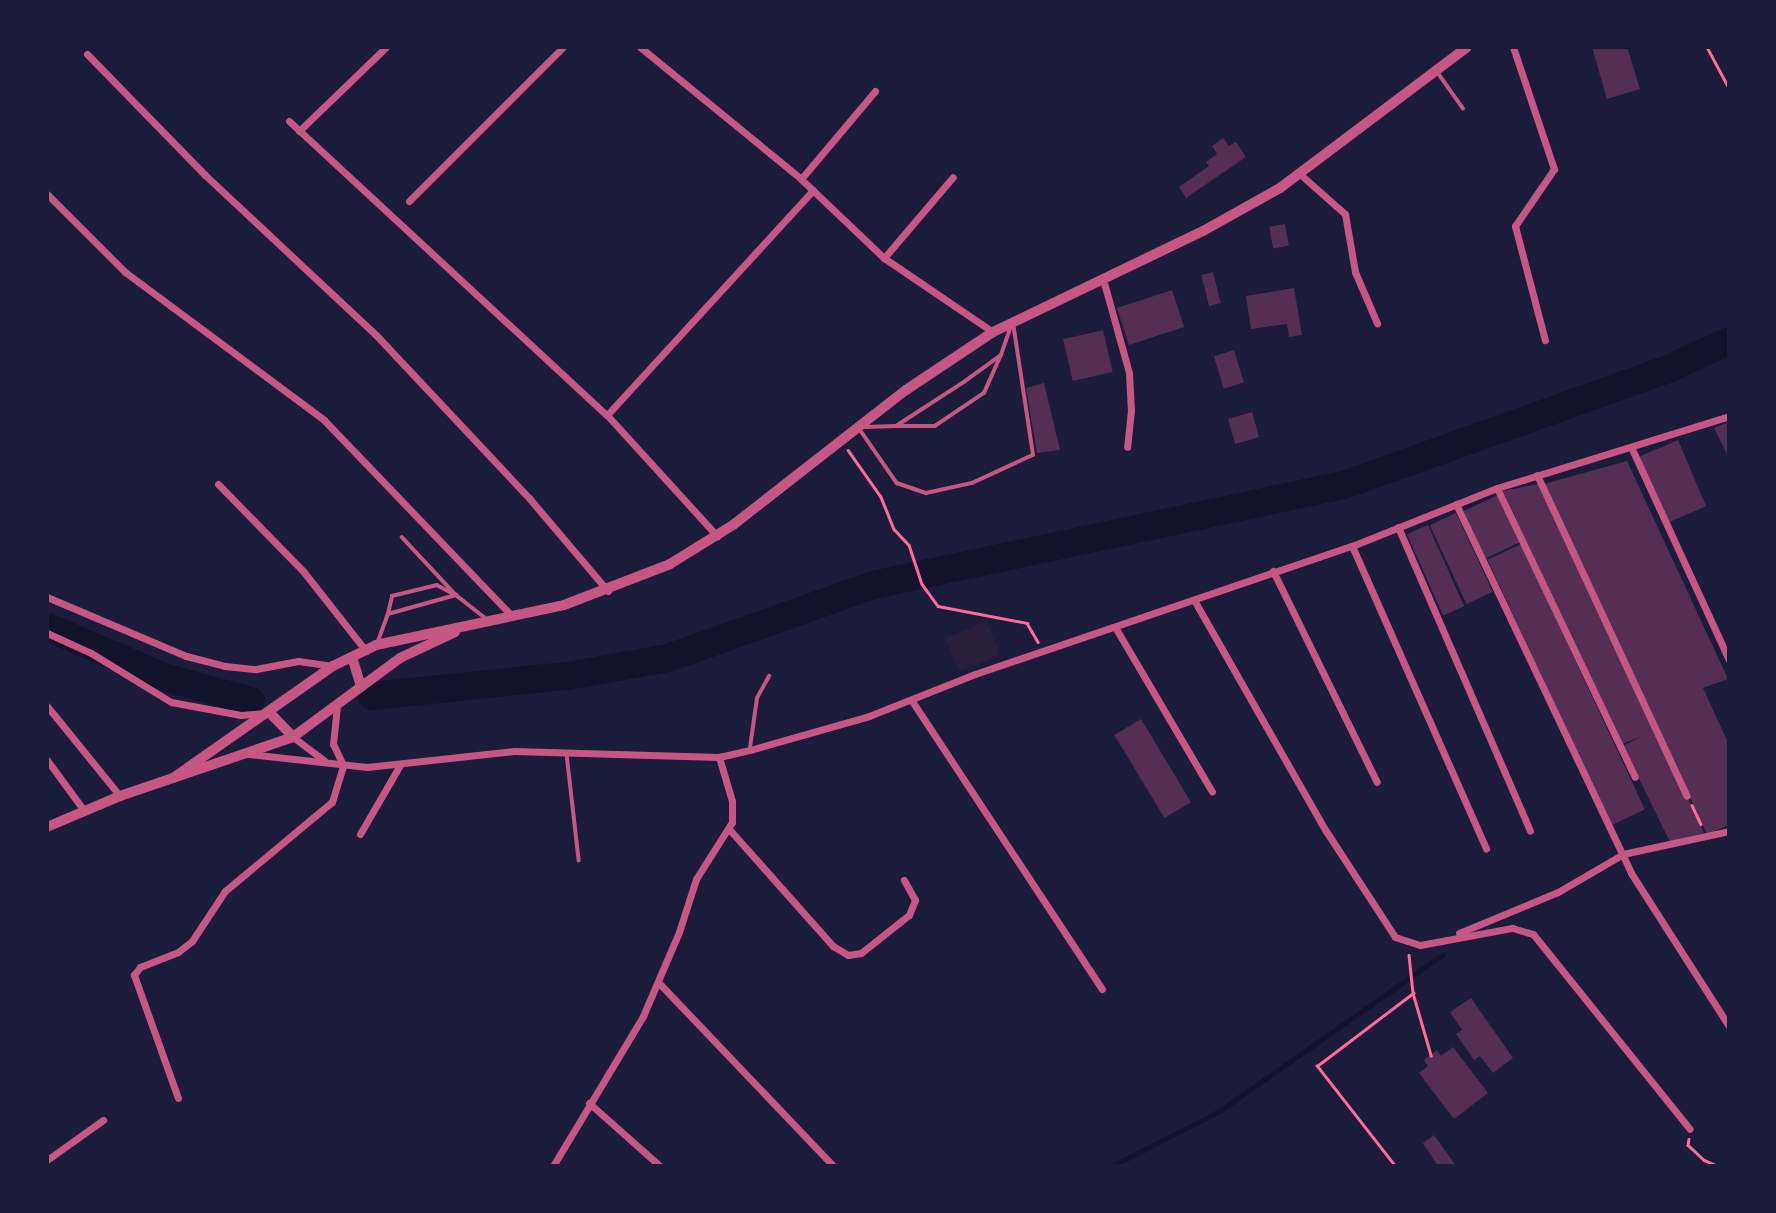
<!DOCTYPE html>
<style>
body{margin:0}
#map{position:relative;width:1776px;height:1213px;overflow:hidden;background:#1b1b3a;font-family:Roboto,sans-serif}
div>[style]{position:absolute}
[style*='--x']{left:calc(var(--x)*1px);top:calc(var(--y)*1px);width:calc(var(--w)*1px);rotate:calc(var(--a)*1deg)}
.green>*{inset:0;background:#2a1e3b;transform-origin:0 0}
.stream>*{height:4.5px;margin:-2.25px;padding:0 2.25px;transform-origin:2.25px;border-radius:2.25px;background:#12122b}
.river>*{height:28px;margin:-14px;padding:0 14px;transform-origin:14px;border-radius:14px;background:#12122b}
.building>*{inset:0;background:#542f53;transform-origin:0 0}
.path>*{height:2.5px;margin:-1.25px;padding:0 1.25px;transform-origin:1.25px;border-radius:1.25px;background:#ff6b9d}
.service>*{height:3.5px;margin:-1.75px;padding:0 1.75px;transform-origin:1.75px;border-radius:1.75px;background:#c65784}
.minor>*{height:7px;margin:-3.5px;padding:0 3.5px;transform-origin:3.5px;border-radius:3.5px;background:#c65784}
.tertiary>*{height:10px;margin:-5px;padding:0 5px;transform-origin:5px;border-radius:5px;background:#c65784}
span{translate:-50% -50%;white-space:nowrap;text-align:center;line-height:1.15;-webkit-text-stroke:5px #1b1b3a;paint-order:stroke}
.frame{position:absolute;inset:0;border:49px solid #1b1b3a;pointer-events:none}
</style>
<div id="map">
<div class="green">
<i style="left:986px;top:621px;width:36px;height:44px;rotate:67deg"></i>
</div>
<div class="stream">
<i style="--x:1112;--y:1166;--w:119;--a:-27"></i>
<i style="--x:1218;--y:1112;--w:274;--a:-35"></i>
</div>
<div class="river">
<i style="--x:47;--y:627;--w:127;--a:23.1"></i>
<i style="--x:164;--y:677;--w:90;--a:15.4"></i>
<i style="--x:372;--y:696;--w:196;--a:-5.9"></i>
<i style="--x:567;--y:676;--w:103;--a:-10.1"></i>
<i style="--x:668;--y:658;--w:218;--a:-19.6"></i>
<i style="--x:873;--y:585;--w:481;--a:-12"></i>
<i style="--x:1344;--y:485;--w:346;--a:-19.7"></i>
<i style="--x:1670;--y:368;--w:65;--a:-24.6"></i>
</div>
<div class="building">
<i style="clip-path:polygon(1592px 47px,1627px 47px,1640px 89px,1607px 99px)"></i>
<i style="clip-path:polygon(1223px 138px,1229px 146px,1236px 142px,1246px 157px,1186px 198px,1179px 187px,1209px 166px,1206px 162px,1217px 154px,1212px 146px)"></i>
<i style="left:1285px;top:224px;width:22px;height:16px;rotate:80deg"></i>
<i style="left:1213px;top:272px;width:32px;height:12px;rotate:76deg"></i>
<i style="clip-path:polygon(1294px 288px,1302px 335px,1289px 337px,1287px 324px,1251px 329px,1246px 296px)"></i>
<i style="left:1172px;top:290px;width:39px;height:58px;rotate:72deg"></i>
<i style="left:1103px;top:330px;width:43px;height:41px;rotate:77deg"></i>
<i style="left:1234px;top:350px;width:34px;height:21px;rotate:73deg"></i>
<i style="clip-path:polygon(1044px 383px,1060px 450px,1037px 453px,1026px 388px)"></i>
<i style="left:1252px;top:412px;width:26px;height:25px;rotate:74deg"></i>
<i style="clip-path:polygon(1729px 422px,1729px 458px,1714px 428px)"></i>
<i style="left:1678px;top:440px;width:72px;height:42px;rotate:67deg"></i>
<i style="clip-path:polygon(1627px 461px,1728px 679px,1703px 688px,1729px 745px,1729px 825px,1707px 834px,1544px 484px)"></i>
<i style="clip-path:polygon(1538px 484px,1621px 654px,1704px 833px,1670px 842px,1623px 746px,1642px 736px,1622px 744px,1586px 669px,1503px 491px)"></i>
<i style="left:1498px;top:495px;width:52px;height:38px;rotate:65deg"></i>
<i style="left:1456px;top:513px;width:87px;height:29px;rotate:65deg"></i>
<i style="left:1428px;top:525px;width:89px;height:23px;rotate:66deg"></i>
<i style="left:1521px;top:544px;width:293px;height:37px;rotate:65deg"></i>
<i style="left:1141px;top:719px;width:97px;height:31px;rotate:59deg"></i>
<i style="clip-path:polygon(1471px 998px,1513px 1058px,1493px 1073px,1480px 1056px,1474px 1060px,1456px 1034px,1462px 1030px,1450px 1012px)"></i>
<i style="clip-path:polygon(1453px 1047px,1488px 1093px,1454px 1119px,1419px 1073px,1428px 1066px,1424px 1060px,1437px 1050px,1441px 1056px)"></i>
<i style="clip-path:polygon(1434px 1135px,1456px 1166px,1438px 1166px,1423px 1143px)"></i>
</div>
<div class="path">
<i style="--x:1707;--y:47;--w:47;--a:61.8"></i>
<i style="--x:848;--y:450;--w:57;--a:54.9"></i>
<i style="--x:881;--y:497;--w:35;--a:68"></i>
<i style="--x:894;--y:529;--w:22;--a:47"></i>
<i style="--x:909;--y:545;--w:41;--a:71.6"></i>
<i style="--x:922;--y:584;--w:27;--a:54"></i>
<i style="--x:938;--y:606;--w:91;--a:10.8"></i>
<i style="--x:1027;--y:623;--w:22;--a:60"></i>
<i style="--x:1692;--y:805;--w:21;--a:65"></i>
<i style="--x:1409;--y:955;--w:38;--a:84"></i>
<i style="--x:1413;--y:993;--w:65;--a:73.8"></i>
<i style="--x:1689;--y:1139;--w:6;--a:99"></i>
<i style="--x:1688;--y:1145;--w:22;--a:43"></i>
<i style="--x:1704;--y:1160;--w:15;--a:23"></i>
<i style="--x:1395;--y:1166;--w:127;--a:-128"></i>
<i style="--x:1317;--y:1066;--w:121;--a:-37.2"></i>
</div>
<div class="service">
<i style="--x:1436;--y:70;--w:47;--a:54.6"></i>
<i style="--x:898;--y:426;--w:37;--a:0"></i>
<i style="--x:935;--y:426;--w:59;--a:-34"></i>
<i style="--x:984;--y:393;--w:39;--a:-66"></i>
<i style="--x:865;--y:427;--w:31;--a:-2"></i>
<i style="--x:896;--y:426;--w:81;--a:-32.9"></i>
<i style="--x:964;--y:382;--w:46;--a:-36.1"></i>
<i style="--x:1001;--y:355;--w:31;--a:-71"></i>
<i style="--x:859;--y:428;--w:67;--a:55.4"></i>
<i style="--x:897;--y:483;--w:31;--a:19"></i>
<i style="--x:926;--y:493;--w:47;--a:-12.3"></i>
<i style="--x:972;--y:483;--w:67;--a:-24.7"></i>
<i style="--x:1033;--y:455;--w:134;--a:-98.6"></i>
<i style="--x:402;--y:537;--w:79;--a:47"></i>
<i style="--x:456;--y:595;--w:37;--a:38"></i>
<i style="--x:388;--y:614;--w:18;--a:-77"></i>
<i style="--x:392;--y:596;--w:46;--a:-13.7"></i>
<i style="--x:437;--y:585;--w:17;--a:28"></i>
<i style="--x:377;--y:644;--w:32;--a:-70"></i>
<i style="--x:388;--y:614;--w:71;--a:-15.6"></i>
<i style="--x:750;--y:748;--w:50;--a:-82"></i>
<i style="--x:757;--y:698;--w:25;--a:-61"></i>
<i style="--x:567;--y:754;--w:107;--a:83.5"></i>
</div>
<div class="minor">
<i style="--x:640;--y:47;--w:208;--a:39.3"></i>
<i style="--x:801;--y:179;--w:115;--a:43.6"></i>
<i style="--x:884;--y:258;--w:132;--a:34.2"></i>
<i style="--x:1513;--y:47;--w:129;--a:71.4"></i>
<i style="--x:1554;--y:169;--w:69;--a:124.4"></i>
<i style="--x:1515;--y:226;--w:118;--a:75.3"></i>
<i style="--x:87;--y:54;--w:169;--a:45.7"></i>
<i style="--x:205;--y:175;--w:234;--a:43.1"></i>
<i style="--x:376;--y:335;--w:224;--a:46.8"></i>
<i style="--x:529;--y:498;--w:122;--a:49.7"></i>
<i style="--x:289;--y:121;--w:433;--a:42.8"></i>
<i style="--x:607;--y:415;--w:164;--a:47.7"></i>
<i style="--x:299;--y:131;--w:121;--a:-44"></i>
<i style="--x:1301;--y:175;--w:59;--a:41.6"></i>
<i style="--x:1345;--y:214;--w:59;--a:80.2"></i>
<i style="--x:1355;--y:272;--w:56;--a:66.7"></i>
<i style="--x:801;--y:179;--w:115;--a:-49.9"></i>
<i style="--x:47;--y:194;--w:110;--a:45"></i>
<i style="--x:125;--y:272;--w:248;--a:36.6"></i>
<i style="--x:324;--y:420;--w:272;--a:46.2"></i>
<i style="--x:409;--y:201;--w:218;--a:-45"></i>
<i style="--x:884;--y:258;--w:106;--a:-49.6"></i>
<i style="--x:1103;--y:279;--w:98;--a:74.5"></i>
<i style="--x:1129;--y:373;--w:37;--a:87"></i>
<i style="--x:1131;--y:410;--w:37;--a:96"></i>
<i style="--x:607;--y:415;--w:305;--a:-47.5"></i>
<i style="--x:1632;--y:449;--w:232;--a:65.3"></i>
<i style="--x:1537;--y:475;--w:354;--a:65"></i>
<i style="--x:218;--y:484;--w:122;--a:45.7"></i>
<i style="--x:303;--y:571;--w:102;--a:51.8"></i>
<i style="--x:1497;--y:488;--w:320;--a:64.5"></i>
<i style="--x:1456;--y:504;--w:408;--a:64.6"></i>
<i style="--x:1631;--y:873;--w:182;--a:57.4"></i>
<i style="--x:1398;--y:527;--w:331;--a:66.5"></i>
<i style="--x:1352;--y:546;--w:331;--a:66.1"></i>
<i style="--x:1273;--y:571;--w:235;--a:63.8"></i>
<i style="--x:47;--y:597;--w:151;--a:23"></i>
<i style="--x:186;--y:656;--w:40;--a:14.4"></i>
<i style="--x:225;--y:666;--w:31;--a:6"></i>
<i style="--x:256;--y:669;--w:43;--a:-10.8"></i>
<i style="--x:298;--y:661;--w:35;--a:8"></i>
<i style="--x:1194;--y:600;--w:266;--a:60.3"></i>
<i style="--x:1326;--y:831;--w:126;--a:56.9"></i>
<i style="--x:1395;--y:937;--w:26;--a:18"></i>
<i style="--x:1420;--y:945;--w:94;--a:-10.5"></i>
<i style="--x:1512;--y:928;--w:22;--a:16"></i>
<i style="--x:1533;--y:934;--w:250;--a:51.2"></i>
<i style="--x:1115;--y:627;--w:191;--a:59.5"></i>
<i style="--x:47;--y:633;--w:48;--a:24.4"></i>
<i style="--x:91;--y:653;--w:94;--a:31.5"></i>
<i style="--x:171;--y:702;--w:71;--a:10.5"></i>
<i style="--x:241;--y:715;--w:25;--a:-5"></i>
<i style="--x:912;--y:701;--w:345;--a:56.6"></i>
<i style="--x:47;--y:706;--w:116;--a:51"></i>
<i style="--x:293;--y:737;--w:39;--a:37"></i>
<i style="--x:249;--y:754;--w:119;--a:6.3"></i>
<i style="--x:367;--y:767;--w:148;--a:-6.2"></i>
<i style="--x:514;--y:751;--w:205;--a:1.7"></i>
<i style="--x:719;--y:757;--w:32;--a:-13"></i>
<i style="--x:750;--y:750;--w:124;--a:-15.9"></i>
<i style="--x:869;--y:716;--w:114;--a:-21.6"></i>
<i style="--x:975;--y:674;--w:398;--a:-18.8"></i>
<i style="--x:1352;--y:546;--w:156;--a:-21.8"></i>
<i style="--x:1497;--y:488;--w:243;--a:-17.2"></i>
<i style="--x:47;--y:760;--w:64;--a:53.8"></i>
<i style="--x:729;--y:829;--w:157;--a:48.4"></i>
<i style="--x:833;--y:946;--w:17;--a:31"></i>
<i style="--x:848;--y:955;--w:13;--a:-9"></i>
<i style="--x:861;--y:953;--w:61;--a:-38.4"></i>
<i style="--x:909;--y:915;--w:16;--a:-68"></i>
<i style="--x:915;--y:900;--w:23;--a:-119"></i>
<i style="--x:360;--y:834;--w:80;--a:-59.9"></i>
<i style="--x:1459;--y:933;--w:107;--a:-22.5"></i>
<i style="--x:1558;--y:892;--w:75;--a:-30.3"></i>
<i style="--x:1623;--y:854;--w:108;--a:-12.2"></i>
<i style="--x:658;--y:982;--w:254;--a:46.4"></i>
<i style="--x:178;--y:1098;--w:131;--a:-109.7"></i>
<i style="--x:134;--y:975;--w:10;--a:-53"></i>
<i style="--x:140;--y:967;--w:41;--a:-21.5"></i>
<i style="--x:178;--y:952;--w:18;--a:-38"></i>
<i style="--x:192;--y:941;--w:60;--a:-56.6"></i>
<i style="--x:225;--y:891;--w:139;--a:-39.8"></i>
<i style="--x:332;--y:802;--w:39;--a:-73"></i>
<i style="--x:343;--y:765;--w:23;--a:-115"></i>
<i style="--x:333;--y:744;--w:36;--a:-84"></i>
<i style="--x:589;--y:1103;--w:95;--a:41.6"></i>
<i style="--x:47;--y:1160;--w:69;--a:-35.5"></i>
<i style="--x:553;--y:1166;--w:175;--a:-59"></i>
<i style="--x:643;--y:1016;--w:91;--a:-66.8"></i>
<i style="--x:679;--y:932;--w:56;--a:-72.2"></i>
<i style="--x:696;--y:879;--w:67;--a:-57.7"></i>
<i style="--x:732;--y:822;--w:21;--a:-90"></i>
<i style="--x:732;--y:801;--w:46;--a:-106.5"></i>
</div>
<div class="tertiary">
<i style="--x:352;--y:657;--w:31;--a:73"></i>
<i style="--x:270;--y:713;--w:33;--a:46"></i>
<i style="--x:173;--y:778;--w:195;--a:-35"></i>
<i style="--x:333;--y:666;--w:48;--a:-26"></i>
<i style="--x:376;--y:645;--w:192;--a:-12"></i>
<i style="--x:564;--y:605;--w:114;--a:-21.1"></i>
<i style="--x:670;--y:564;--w:74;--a:-31.8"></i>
<i style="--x:733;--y:525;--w:219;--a:-38"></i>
<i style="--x:906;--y:390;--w:105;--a:-33.7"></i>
<i style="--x:993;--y:332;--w:233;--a:-25.7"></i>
<i style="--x:1203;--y:231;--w:88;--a:-29.2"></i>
<i style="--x:1280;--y:188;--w:234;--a:-37"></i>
<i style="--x:47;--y:827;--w:79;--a:-23"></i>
<i style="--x:120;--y:796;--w:183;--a:-18.8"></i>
<i style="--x:293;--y:737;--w:133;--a:-36.4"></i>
<i style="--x:400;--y:658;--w:61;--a:-25.3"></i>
</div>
<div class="frame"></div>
</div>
